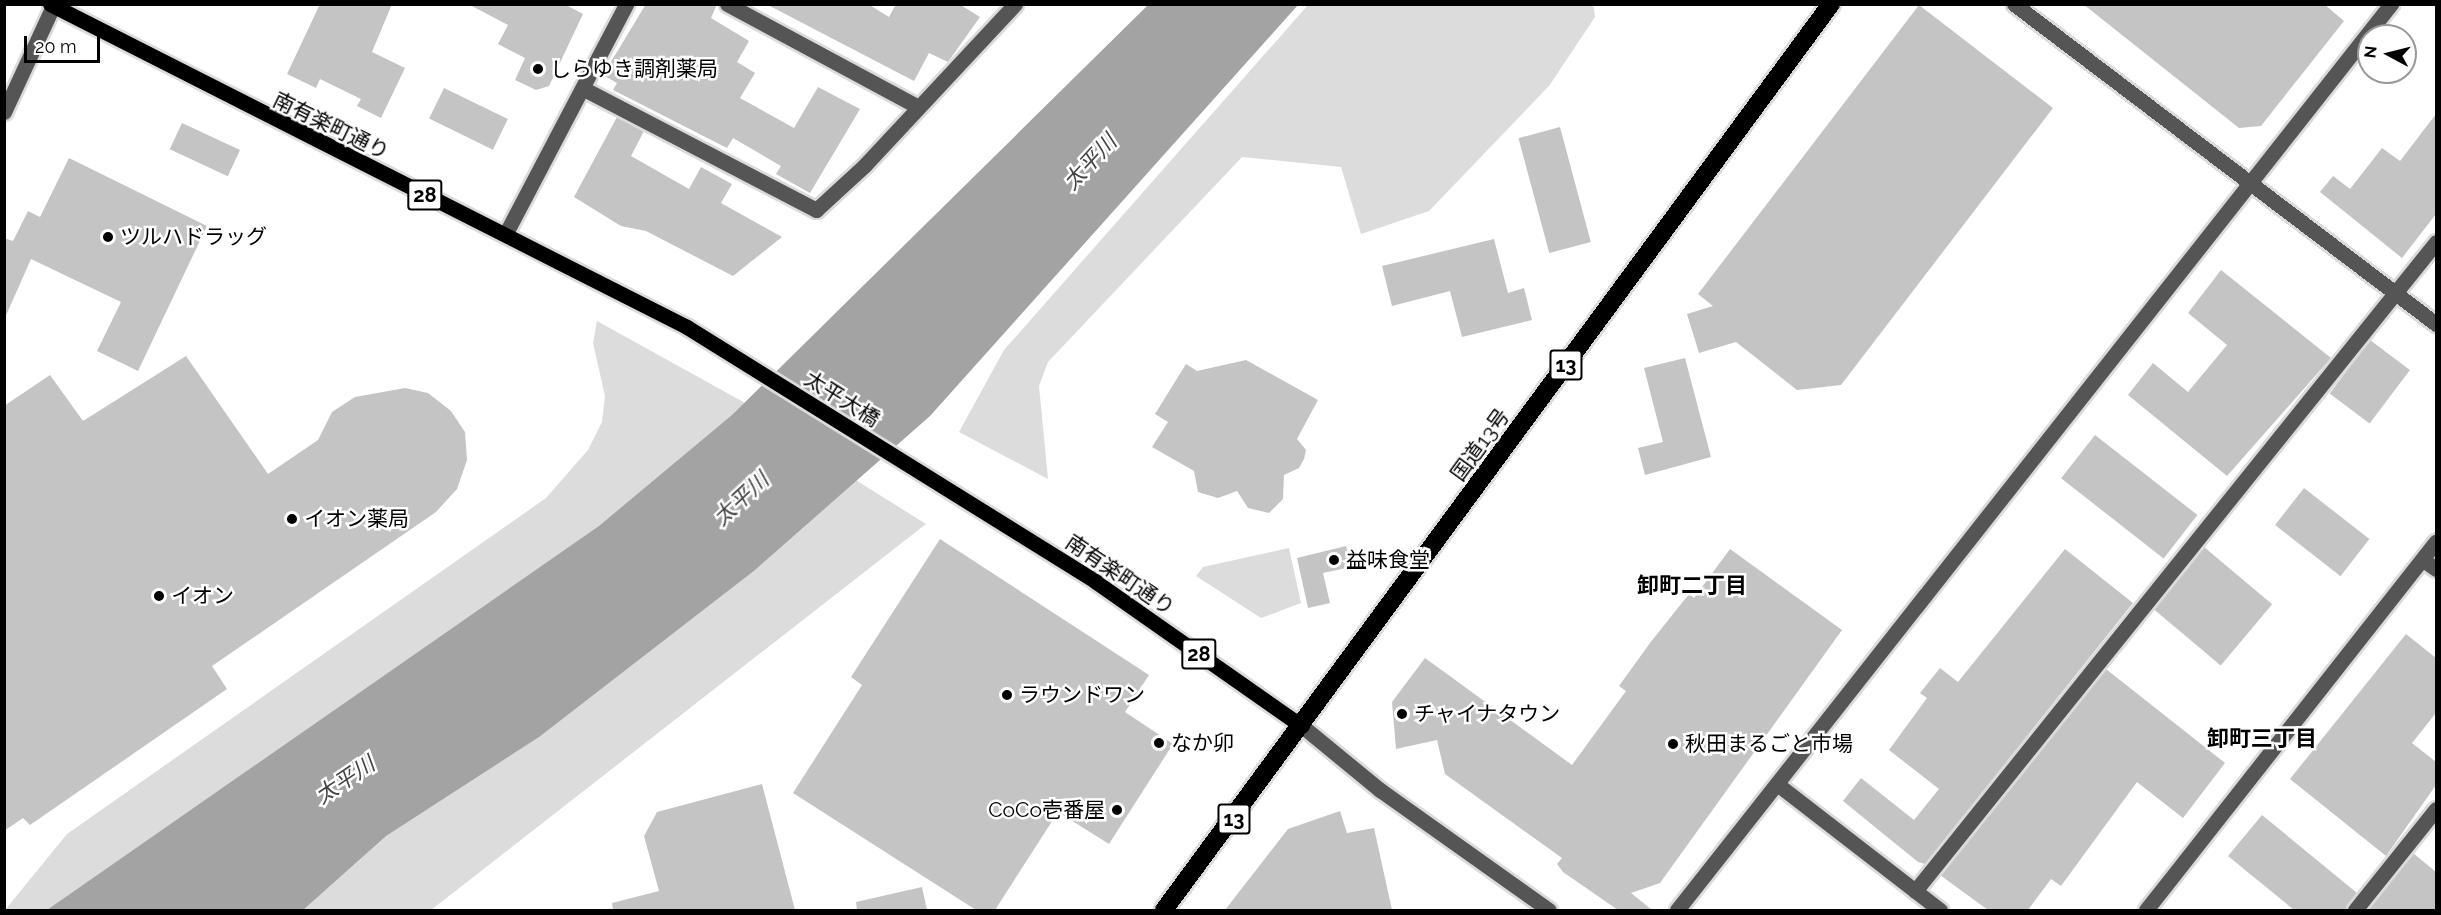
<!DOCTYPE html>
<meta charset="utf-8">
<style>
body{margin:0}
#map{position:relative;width:2441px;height:915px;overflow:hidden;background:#fff;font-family:Raleway,"Noto Sans JP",sans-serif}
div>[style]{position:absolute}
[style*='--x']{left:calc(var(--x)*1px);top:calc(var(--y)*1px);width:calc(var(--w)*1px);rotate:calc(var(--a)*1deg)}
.green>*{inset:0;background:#dcdcdc}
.water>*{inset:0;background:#a3a3a3}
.building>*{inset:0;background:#c4c4c4;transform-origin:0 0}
.roads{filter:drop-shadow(2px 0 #dbdbdb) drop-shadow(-2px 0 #dbdbdb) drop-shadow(0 2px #dbdbdb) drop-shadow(0 -2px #dbdbdb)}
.minor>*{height:15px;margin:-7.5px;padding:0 7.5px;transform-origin:7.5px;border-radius:7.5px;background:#555}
.major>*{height:15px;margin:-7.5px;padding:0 7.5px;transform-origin:7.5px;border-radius:7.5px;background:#000}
.highway>*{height:18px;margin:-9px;padding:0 9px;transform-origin:9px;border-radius:9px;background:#000}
.dots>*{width:16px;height:16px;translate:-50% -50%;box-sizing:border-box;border:3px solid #fff;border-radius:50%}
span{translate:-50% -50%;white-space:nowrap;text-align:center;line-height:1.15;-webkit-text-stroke:5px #fff;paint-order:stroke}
.shield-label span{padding:2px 4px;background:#fff;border:2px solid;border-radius:4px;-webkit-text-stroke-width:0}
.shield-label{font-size:20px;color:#000;font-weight:700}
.poi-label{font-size:21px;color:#000}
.left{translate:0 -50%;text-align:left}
.right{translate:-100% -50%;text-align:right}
.street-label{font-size:21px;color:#000}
.water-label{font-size:22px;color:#444;font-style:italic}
.neighbourhood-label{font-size:22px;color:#000;font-weight:700}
.frame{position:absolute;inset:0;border:6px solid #000;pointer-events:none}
.north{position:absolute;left:2357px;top:24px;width:60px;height:60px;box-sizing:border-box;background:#fff;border:2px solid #999;border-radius:50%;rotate:277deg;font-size:16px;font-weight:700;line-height:24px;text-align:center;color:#000}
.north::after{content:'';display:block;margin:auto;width:21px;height:27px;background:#000;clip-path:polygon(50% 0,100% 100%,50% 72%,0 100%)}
.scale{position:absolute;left:24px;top:36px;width:76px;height:27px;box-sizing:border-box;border:3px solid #000;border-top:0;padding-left:8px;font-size:18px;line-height:21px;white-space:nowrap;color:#000;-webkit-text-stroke:4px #fff;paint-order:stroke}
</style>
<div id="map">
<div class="green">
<i style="clip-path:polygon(1308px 5px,1593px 4px,1595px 17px,1549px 86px,1429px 211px,1361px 234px,1341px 167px,1242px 157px,1048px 362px,1039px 386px,1048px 479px,959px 432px,1004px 350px)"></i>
<i style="clip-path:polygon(597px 321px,756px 409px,500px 613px,71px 910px,5px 910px,67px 834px,546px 498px,588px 450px,602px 422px,605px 396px,593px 343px)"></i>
<i style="clip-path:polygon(854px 479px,926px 524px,431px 910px,284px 910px)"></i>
<i style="clip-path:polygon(1289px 548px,1301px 603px,1261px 618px,1196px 576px,1203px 567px)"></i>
</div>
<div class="water">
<i style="clip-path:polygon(1148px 5px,1298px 5px,930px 416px,755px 570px,539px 737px,386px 836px,303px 910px,47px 910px,599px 526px,732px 415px)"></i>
</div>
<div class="building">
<i style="clip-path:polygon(320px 4px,392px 4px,372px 52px,405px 68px,381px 118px,357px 106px,361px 99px,320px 79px,316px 88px,287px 74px)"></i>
<i style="clip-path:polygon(468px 4px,564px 4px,583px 14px,549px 86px,536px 90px,515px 80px,525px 58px,498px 44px,508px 25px)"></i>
<i style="clip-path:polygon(646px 4px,717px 4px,711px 18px,749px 41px,737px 62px,755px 73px,740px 98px,794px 128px,818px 87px,860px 109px,810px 193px,776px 174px,781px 166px,733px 138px,727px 148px,613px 90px,617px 83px,603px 75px)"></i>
<i style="clip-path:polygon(766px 4px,868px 4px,889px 17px,896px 4px,959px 4px,980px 17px,948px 62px,929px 53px,914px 81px)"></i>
<i style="clip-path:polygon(2083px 4px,2324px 4px,2344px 21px,2261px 126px,2239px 128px)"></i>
<i style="clip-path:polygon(1919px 5px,2053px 108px,1841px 385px,1797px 390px,1736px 342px,1699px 353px,1687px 314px,1713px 306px,1698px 294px)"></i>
<i style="left:444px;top:88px;width:71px;height:34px;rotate:26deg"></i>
<i style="clip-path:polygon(2436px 114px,2436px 214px,2402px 258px,2320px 192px,2333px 176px,2350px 189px,2382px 148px,2400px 161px)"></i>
<i style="clip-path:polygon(617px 117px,644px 131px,631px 156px,689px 189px,701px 167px,732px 184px,721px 203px,782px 237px,733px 276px,646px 231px,621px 226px,574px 197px)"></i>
<i style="left:182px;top:123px;width:64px;height:29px;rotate:25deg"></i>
<i style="left:1560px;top:127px;width:119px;height:43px;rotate:75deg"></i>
<i style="clip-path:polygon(69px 158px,207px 226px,138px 371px,97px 351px,121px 302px,31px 259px,4px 320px,4px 238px,13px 241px,28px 211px,40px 217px)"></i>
<i style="clip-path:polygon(1494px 239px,1508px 293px,1524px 288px,1532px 320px,1462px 337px,1450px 291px,1392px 306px,1382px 266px)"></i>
<i style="clip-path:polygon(2221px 270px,2331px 358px,2227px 476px,2128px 395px,2153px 363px,2188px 392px,2227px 345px,2188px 313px)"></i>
<i style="left:2370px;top:340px;width:50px;height:67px;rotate:37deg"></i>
<i style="clip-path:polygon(186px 356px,268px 474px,318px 440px,332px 412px,355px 397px,405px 388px,428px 393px,451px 411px,465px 432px,467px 460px,457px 489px,436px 512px,212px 666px,227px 689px,30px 825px,23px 818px,4px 831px,4px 406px,50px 375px,83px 421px)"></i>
<i style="clip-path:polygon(1685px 358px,1711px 457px,1645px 475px,1638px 448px,1663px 442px,1644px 368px)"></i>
<i style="clip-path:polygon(1246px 360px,1318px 400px,1297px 439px,1306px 450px,1304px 459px,1299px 468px,1284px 475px,1283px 499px,1269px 513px,1248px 508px,1237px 491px,1218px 498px,1198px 492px,1194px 471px,1152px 447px,1168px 422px,1155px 414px,1186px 364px,1197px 371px)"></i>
<i style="left:2095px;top:435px;width:130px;height:55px;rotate:38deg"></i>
<i style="left:2304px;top:488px;width:83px;height:47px;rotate:38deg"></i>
<i style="clip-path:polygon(940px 539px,1149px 675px,1125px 712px,1173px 744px,1109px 844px,1058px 812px,995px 910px,976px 910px,793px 793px,862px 685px,851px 677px)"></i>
<i style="clip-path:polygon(1346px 546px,1351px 567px,1323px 573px,1330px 603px,1308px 608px,1297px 558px)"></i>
<i style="left:2204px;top:547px;width:89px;height:80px;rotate:40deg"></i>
<i style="clip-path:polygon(1730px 549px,1842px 630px,1660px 883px,1631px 893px,1652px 910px,1618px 910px,1563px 872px,1557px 864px,1562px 858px,1445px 774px,1437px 740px,1396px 749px,1392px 702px,1425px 658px,1572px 765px,1626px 691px,1619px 686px,1650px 643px,1689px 594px,1694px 598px)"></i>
<i style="clip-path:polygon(2065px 549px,2133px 603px,1925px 864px,1918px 862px,1843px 801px,1861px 778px,1914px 820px,1939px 789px,1889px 750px,1927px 698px,1920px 693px,1940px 668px,1958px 682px)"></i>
<i style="clip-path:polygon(2406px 634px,2436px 658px,2436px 713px,2412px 743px,2436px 762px,2436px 785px,2386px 856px,2290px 779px)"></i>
<i style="clip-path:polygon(2106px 669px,2225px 763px,2183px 818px,2137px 782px,2061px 886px,2051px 879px,2028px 910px,1988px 910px,1940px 875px)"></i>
<i style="clip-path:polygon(762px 784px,795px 910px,613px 910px,612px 903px,659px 891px,644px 836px,657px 812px)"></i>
<i style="clip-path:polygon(1340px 811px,1347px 833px,1374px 828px,1392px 910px,1225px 910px,1288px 829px)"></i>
<i style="clip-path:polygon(2262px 815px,2357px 893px,2346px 910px,2294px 910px,2228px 856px)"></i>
<i style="clip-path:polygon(2413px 853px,2436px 872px,2436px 910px,2367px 910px)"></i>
<i style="clip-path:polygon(922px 887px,927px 910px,857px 910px,856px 902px)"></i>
</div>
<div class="roads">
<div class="minor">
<i style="--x:727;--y:4;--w:217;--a:28.3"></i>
<i style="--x:2014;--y:4;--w:530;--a:37.17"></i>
<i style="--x:584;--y:89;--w:262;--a:27.5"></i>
<i style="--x:816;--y:210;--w:67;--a:-42.6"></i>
<i style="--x:865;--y:165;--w:220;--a:-47"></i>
<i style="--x:4;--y:112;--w:117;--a:-65.2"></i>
<i style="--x:506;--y:233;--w:259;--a:-62.3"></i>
<i style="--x:2423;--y:560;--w:16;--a:35"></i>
<i style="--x:1302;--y:726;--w:101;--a:39.4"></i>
<i style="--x:1380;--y:790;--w:207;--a:35.4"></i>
<i style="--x:1777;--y:784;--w:206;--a:37.7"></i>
<i style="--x:1915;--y:891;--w:832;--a:-51.24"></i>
<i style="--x:1677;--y:910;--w:1154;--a:-51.76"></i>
<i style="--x:2146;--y:910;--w:469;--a:-51.8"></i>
<i style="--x:2355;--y:910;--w:129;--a:-51.3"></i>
</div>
<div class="major">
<i style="--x:50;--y:4;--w:714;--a:26.89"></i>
<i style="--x:687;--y:327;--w:482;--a:31.9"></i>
<i style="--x:1096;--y:582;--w:251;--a:35"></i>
</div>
<div class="highway">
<i style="--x:1164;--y:910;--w:1125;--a:-53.64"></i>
</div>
</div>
<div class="dots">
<i style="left:538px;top:69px;background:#000"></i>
<i style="left:108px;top:237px;background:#000"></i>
<i style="left:292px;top:519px;background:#000"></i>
<i style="left:1334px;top:560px;background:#000"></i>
<i style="left:159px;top:596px;background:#000"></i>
<i style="left:1007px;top:695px;background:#000"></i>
<i style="left:1402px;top:714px;background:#000"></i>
<i style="left:1159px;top:743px;background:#000"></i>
<i style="left:1673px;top:744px;background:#000"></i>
<i style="left:1117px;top:810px;background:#000"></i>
</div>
<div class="shield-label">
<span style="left:425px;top:195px">28</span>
<span style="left:1566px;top:365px">13</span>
<span style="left:1199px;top:654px">28</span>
<span style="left:1234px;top:819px">13</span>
</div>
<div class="poi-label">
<span class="left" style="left:550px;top:69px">しらゆき調剤薬局</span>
<span class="left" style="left:120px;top:237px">ツルハドラッグ</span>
<span class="left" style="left:304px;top:519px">イオン薬局</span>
<span class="left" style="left:1346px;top:560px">益味食堂</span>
<span class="left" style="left:171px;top:596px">イオン</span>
<span class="left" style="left:1019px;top:695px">ラウンドワン</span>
<span class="left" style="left:1414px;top:714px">チャイナタウン</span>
<span class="left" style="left:1171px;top:743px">なか卯</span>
<span class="left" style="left:1685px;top:744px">秋田まるごと市場</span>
<span class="right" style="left:1105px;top:810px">CoCo壱番屋</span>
</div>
<div class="street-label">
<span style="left:331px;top:126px;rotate:26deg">南有楽町通り</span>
<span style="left:842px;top:399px;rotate:32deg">太平大橋</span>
<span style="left:1480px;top:445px;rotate:-54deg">国道13号</span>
<span style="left:1120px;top:575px;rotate:34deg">南有楽町通り</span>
</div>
<div class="water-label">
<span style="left:1090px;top:162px;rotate:-47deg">太平川</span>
<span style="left:741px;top:499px;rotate:-43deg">太平川</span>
<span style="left:345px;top:780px;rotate:-34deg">太平川</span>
</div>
<div class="neighbourhood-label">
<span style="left:1692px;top:586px">卸町二丁目</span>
<span style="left:2262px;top:739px">卸町三丁目</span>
</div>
<div class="frame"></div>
<div class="north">N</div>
<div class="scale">20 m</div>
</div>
